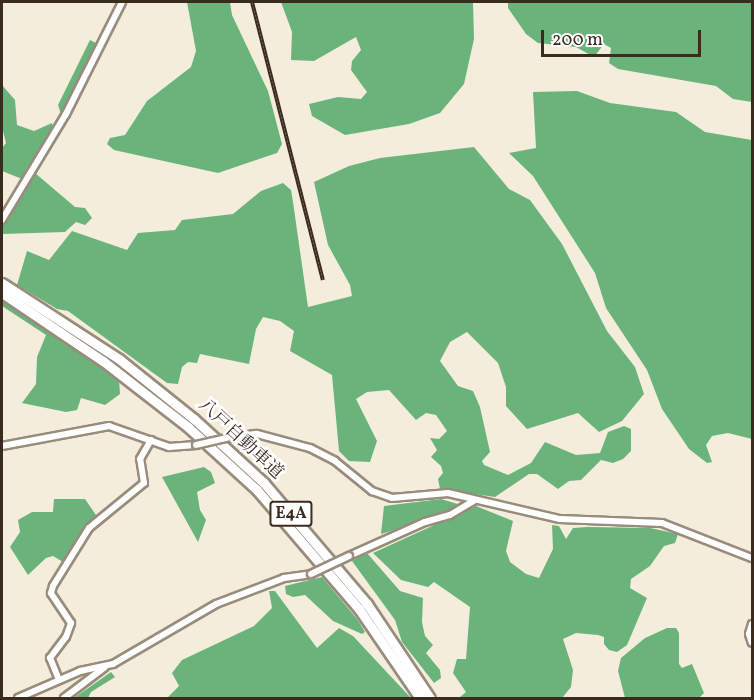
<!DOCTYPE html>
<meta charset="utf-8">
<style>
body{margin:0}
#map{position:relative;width:754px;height:700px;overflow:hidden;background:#f5eddb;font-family:Vollkorn,"Noto Serif JP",serif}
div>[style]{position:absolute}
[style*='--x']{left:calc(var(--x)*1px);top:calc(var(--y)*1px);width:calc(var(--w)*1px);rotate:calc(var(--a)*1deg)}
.forest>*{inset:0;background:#6ab47c}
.roads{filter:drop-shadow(2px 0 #988c7c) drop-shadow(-2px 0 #988c7c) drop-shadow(0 2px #988c7c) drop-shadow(0 -2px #988c7c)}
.minor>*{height:6px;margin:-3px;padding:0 3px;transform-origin:3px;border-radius:3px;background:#fff}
.highway>*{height:9px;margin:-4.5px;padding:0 4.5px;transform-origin:4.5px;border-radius:4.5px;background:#fff}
.rail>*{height:4px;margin-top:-2px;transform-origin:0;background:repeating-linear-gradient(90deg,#fff 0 4.5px,#3b2a1e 0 9px);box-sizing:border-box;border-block:2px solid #3b2a1e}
.bridges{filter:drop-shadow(2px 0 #988c7c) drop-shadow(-2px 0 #988c7c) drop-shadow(0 2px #988c7c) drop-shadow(0 -2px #988c7c)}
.minor-bridge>*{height:6px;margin:-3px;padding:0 3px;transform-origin:3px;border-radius:3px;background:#fff}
span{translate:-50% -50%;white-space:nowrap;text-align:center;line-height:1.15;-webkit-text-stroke:5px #fff;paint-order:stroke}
.shield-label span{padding:2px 4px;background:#fff;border:2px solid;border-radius:4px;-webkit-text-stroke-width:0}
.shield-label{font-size:16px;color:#3b2a1e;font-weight:700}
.street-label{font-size:18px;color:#3b2a1e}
.frame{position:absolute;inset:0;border:3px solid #3b2a1e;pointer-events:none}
.scale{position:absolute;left:541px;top:30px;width:160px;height:27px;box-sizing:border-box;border:3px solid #3b2a1e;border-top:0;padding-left:8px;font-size:18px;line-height:21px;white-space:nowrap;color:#3b2a1e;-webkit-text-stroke:4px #fff;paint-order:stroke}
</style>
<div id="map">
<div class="forest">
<i style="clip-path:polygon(187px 2px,230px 2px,232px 15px,268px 91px,282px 144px,277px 153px,218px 173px,114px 150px,107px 144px,110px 138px,125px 135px,147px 101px,191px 67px,196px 51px)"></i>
<i style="clip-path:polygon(281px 2px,473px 2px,474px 39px,464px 84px,440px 113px,409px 124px,345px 135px,312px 116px,309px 104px,338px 97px,361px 99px,367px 92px,351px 70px,352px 61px,361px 50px,356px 37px,314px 61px,291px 60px,292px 32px)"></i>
<i style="clip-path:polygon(508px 2px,752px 2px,752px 102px,733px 99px,716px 86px,618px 69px,609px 63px,611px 48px,604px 44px,594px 57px,576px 47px,538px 43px,526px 34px,508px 8px)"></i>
<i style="clip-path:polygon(90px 40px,98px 44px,61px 114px,58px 105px)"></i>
<i style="clip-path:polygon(2px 85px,15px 100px,17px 125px,34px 131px,52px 123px,53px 128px,22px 179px,2px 171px,2px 148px,6px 143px,2px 127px)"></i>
<i style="clip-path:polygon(577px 91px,610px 103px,676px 112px,705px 132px,752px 140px,752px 439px,728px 433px,712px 436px,706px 445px,712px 462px,707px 463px,689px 449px,662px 409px,647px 370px,606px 308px,595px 273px,533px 176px,509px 153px,536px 148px,533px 92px)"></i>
<i style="clip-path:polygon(474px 147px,509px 189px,530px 200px,562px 244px,607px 331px,635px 367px,644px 394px,622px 421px,599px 432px,578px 413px,527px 429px,506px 406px,506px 387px,498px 363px,467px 332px,450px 342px,440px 361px,458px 386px,473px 391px,480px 407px,490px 452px,482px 461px,484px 465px,508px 475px,531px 463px,545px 442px,576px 455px,600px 453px,608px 432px,624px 426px,631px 429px,631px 451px,623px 459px,613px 463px,601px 460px,581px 480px,569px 481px,558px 489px,537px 474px,529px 474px,495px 497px,440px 489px,438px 479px,443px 473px,441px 466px,431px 457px,437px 450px,430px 438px,439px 439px,447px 431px,436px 415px,426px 413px,416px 420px,389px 390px,367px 392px,356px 399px,377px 441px,370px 462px,349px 461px,339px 451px,332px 375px,290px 351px,294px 331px,280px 321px,263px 317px,256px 329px,249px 364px,200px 354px,197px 363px,188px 362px,182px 367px,178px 384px,167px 383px,68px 311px,57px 309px,17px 285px,27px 251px,49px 260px,72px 231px,127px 250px,138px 233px,175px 230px,182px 220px,233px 214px,261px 191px,283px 183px,291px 190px,293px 202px,308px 307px,352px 296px,350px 285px,328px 245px,314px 182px,349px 166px,380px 158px)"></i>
<i style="clip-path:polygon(35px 173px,75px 207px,85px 208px,92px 218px,85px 225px,76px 222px,65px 232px,2px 234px,2px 226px)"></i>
<i style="clip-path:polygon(2px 299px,119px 379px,120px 394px,105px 405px,81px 398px,77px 410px,66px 412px,22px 403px,36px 384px,37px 357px,46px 335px,2px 306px)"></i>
<i style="clip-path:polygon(204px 467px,211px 472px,215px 483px,197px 492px,200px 510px,206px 520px,198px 542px,162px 477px)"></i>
<i style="clip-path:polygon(54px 499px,85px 499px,96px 515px,63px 562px,53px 556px,46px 558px,28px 575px,10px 547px,20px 532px,18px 520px,32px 512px,53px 512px)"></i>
<i style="clip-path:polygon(441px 499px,461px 505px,450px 513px,381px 534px,384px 506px)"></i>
<i style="clip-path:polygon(476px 506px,513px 521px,506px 551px,510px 562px,526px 574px,539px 578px,553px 549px,552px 525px,559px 526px,566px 539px,573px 528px,587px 527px,650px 528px,678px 534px,675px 543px,664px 546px,650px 566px,631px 579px,630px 588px,647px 598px,627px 645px,617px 652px,609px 650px,604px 644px,604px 637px,598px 635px,576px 633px,563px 639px,573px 670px,571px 687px,562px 698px,459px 698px,466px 692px,453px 673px,457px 659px,466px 659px,470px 607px,434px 582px,428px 587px,401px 580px,373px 553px)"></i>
<i style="clip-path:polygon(367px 553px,400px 591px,423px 598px,422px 622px,425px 636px,433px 645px,426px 653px,440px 670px,441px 678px,434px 683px,402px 642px,395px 620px,352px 561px)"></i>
<i style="clip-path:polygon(322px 577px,358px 620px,365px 632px,362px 634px,333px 621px,305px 595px,293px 597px,286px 594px,285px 586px)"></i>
<i style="clip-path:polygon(269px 591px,275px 591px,317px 648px,339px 628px,353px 636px,411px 698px,167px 698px,179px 686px,172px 673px,182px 660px,254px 626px,272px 608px)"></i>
<i style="clip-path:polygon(667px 628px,676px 628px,679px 633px,679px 664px,682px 668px,692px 664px,704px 693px,699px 698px,625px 698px,618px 671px,621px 658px,645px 638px)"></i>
<i style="clip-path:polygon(111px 672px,115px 677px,91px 692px,88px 698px,74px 698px)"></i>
</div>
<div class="roads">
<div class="minor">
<i style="--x:2;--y:220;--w:124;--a:-58.9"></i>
<i style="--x:66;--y:114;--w:125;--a:-63.4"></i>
<i style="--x:227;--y:438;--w:30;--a:-8"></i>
<i style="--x:257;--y:434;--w:55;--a:14.8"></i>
<i style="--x:310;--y:448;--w:28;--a:27"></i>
<i style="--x:335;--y:461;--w:48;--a:39"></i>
<i style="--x:372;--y:491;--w:21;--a:19"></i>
<i style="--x:392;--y:498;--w:56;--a:-5.1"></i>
<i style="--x:448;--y:493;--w:115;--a:13.1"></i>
<i style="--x:560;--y:519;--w:102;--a:2.2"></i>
<i style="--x:662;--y:523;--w:97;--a:21.3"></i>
<i style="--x:2;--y:446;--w:109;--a:-10.6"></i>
<i style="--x:109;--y:426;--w:64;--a:19.3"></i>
<i style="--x:169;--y:447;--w:27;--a:-4"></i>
<i style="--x:349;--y:556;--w:83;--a:-24.1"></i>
<i style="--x:425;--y:522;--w:26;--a:-16"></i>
<i style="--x:450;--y:515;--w:29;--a:-31"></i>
<i style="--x:752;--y:624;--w:10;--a:107"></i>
<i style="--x:749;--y:634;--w:9;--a:72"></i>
<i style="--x:59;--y:680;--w:24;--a:-112"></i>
<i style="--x:50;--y:658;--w:26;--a:-53"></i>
<i style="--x:66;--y:637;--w:15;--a:-70"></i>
<i style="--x:71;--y:623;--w:36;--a:-124"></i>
<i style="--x:51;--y:593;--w:7;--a:-74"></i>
<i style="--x:53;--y:586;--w:68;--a:-58.2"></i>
<i style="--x:89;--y:528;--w:71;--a:-39.3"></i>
<i style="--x:144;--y:483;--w:24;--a:-99"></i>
<i style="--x:140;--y:459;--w:22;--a:-60"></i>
<i style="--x:18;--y:698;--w:68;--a:-23.5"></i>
<i style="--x:80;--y:671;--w:34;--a:-12"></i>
<i style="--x:113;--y:664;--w:119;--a:-30.2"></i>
<i style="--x:216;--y:604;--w:73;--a:-20.9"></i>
<i style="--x:284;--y:578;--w:27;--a:-8"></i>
<i style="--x:64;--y:698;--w:51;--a:-37.1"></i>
</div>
<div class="highway">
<i style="--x:2;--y:283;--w:140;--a:33"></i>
<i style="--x:119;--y:359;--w:96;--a:38.7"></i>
<i style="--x:194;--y:419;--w:95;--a:42.4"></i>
<i style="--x:264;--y:483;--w:159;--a:49.6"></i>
<i style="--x:367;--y:604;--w:113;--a:56.2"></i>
<i style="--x:2;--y:293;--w:122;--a:34"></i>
<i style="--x:103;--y:361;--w:108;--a:37.8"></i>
<i style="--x:188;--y:427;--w:93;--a:42.4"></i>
<i style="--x:257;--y:490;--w:157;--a:49.4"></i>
<i style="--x:359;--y:609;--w:108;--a:55.6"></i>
</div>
</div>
<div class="rail">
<i style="--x:252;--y:2;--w:287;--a:75.7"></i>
</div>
<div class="bridges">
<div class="minor-bridge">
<i style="--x:196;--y:445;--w:32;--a:-13"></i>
<i style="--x:311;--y:574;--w:42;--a:-25.3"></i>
</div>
</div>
<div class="shield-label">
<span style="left:291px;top:514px">E4A</span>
</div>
<div class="street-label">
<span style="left:240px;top:440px;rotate:43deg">八戸自動車道</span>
</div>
<div class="frame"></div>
<div class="scale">200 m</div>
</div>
